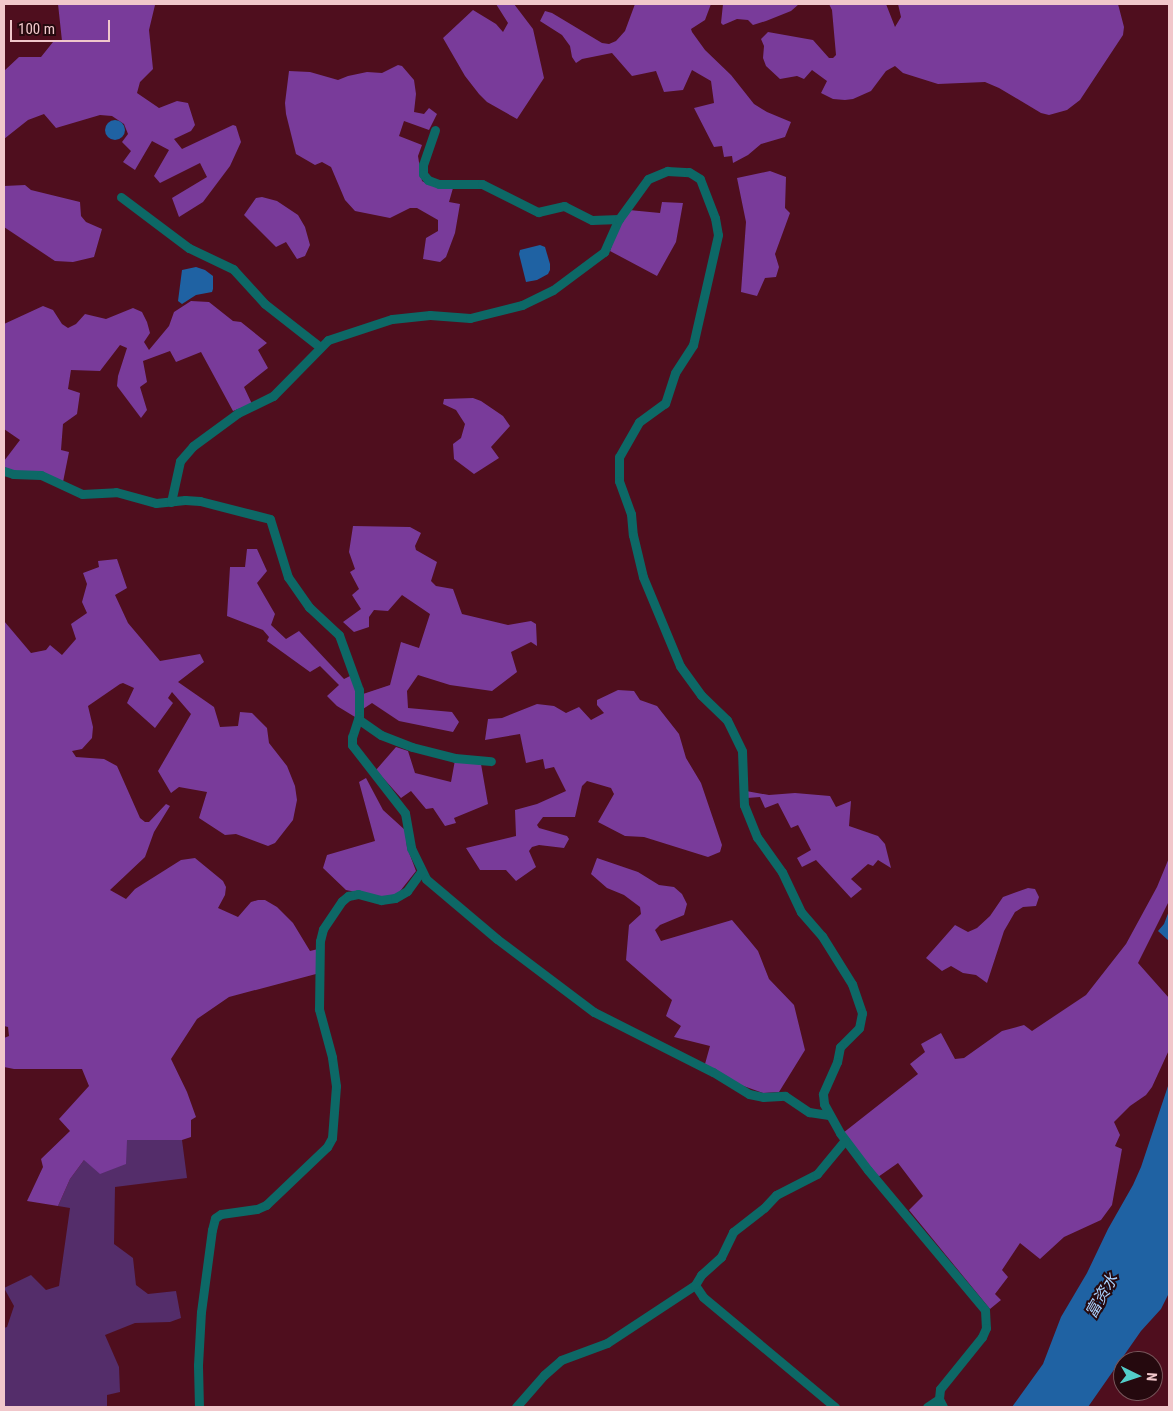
<!DOCTYPE html>
<meta charset="utf-8">
<style>
body{margin:0}
#map{position:relative;width:1173px;height:1411px;overflow:hidden;background:#4f0e1e;font-family:"Roboto Condensed","Noto Sans SC",sans-serif}
div>[style]{position:absolute}
[style*='--x']{left:calc(var(--x)*1px);top:calc(var(--y)*1px);width:calc(var(--w)*1px);rotate:calc(var(--a)*1deg)}
.green>*{inset:0;background:#542d6a}
.forest>*{inset:0;background:#793b9a}
.water>*{inset:0;background:#1f62a3}
.round{border-radius:50%}
.minor>*{height:9px;margin:-4.5px;padding:0 4.5px;transform-origin:4.5px;border-radius:4.5px;background:#0d6866}
span{translate:-50% -50%;white-space:nowrap;text-align:center;line-height:1.15;-webkit-text-stroke:4px #25090e;paint-order:stroke}
.water-label{font-size:16px;color:#a9d0fc;font-style:italic}
.frame{position:absolute;inset:0;border:5px solid #f1c7cb;pointer-events:none}
.north{position:absolute;left:1113px;top:1351px;width:50px;height:50px;box-sizing:border-box;background:#25090e;border:1px solid #77555a;border-radius:50%;rotate:94deg;font-size:14px;font-weight:700;line-height:20px;text-align:center;color:#f1c7cb}
.north::after{content:'';display:block;margin:auto;width:18px;height:22px;background:#53cdc9;clip-path:polygon(50% 0,100% 100%,50% 72%,0 100%)}
.scale{position:absolute;left:10px;top:20px;width:100px;height:22px;box-sizing:border-box;border:2px solid #f1c7cb;border-top:0;padding-left:6px;font-size:15px;line-height:18px;white-space:nowrap;color:#f1c7cb;-webkit-text-stroke:4px #25090e;paint-order:stroke}
</style>
<div id="map">
<div class="green">
<i style="clip-path:polygon(126px 1140px,182px 1140px,187px 1178px,115px 1187px,114px 1244px,133px 1258px,136px 1285px,148px 1294px,176px 1291px,181px 1318px,170px 1322px,135px 1323px,105px 1335px,119px 1367px,120px 1392px,107px 1395px,107px 1407px,4px 1407px,4px 1328px,7px 1327px,14px 1306px,4px 1288px,31px 1275px,46px 1290px,59px 1286px,70px 1208px,58px 1206px,70px 1179px,84px 1160px)"></i>
</div>
<div class="forest">
<i style="clip-path:polygon(58px 4px,155px 5px,149px 30px,153px 69px,140px 82px,137px 93px,159px 108px,177px 101px,188px 103px,195px 125px,191px 131px,174px 139px,182px 149px,233px 125px,236px 126px,241px 142px,230px 166px,203px 202px,179px 217px,172px 198px,207px 177px,200px 163px,160px 183px,154px 176px,169px 150px,152px 141px,135px 170px,123px 162px,131px 151px,122px 142px,128px 134px,124px 124px,112px 116px,100px 115px,56px 128px,44px 114px,28px 120px,4px 139px,4px 71px,19px 57px,41px 57px,53px 42px,62px 41px)"></i>
<i style="clip-path:polygon(496px 4px,514px 4px,533px 29px,544px 78px,517px 119px,487px 102px,479px 94px,465px 76px,443px 38px,473px 10px,496px 24px,503px 32px,508px 23px)"></i>
<i style="clip-path:polygon(635px 4px,711px 4px,705px 20px,691px 29px,692px 32px,705px 50px,731px 75px,754px 104px,767px 112px,791px 122px,785px 137px,761px 144px,748px 155px,733px 163px,732px 156px,724px 157px,722px 146px,714px 147px,694px 108px,714px 103px,711px 81px,692px 70px,683px 90px,664px 92px,656px 71px,632px 76px,612px 53px,582px 59px,576px 63px,572px 57px,570px 46px,562px 35px,540px 21px,545px 11px,552px 13px,602px 43px,609px 44px,616px 41px,625px 31px)"></i>
<i style="clip-path:polygon(723px 4px,799px 4px,791px 11px,766px 21px,753px 25px,748px 20px,737px 19px,723px 25px,721px 23px)"></i>
<i style="clip-path:polygon(829px 4px,886px 4px,895px 27px,901px 17px,898px 4px,1118px 4px,1124px 27px,1123px 35px,1080px 100px,1067px 110px,1049px 115px,1041px 113px,999px 88px,985px 82px,938px 84px,903px 73px,895px 66px,886px 71px,871px 91px,853px 99px,845px 100px,833px 99px,821px 93px,827px 81px,812px 70px,804px 79px,797px 76px,780px 79px,766px 66px,763px 58px,764px 46px,761px 39px,768px 32px,813px 40px,829px 58px,833px 58px,836px 55px,832px 10px)"></i>
<i style="clip-path:polygon(398px 65px,402px 66px,414px 80px,416px 94px,414px 112px,424px 114px,429px 108px,437px 114px,429px 130px,404px 121px,399px 136px,422px 145px,418px 156px,422px 181px,429px 185px,453px 188px,449px 202px,460px 204px,455px 233px,446px 257px,440px 262px,423px 259px,426px 238px,438px 231px,438px 220px,417px 208px,410px 208px,390px 218px,355px 211px,345px 200px,331px 167px,322px 162px,315px 165px,296px 154px,286px 114px,285px 103px,289px 71px,310px 72px,338px 80px,348px 76px,367px 72px,382px 73px)"></i>
<i style="clip-path:polygon(770px 171px,786px 177px,785px 208px,790px 213px,775px 254px,779px 267px,776px 277px,765px 278px,757px 296px,741px 292px,746px 222px,737px 178px)"></i>
<i style="clip-path:polygon(25px 185px,31px 190px,80px 202px,81px 216px,86px 222px,102px 229px,94px 257px,73px 262px,55px 261px,4px 227px,4px 186px)"></i>
<i style="clip-path:polygon(262px 197px,277px 201px,298px 215px,305px 227px,310px 245px,305px 256px,297px 259px,286px 242px,276px 247px,244px 215px,256px 198px)"></i>
<i style="clip-path:polygon(662px 202px,683px 203px,676px 242px,657px 276px,610px 251px,617px 231px,629px 210px,660px 213px)"></i>
<i style="clip-path:polygon(191px 301px,209px 302px,233px 321px,241px 322px,267px 343px,258px 350px,268px 368px,244px 387px,252px 404px,233px 411px,201px 352px,176px 362px,170px 351px,143px 361px,147px 382px,140px 387px,147px 410px,141px 418px,117px 386px,118px 376px,127px 348px,120px 345px,100px 371px,71px 370px,68px 389px,80px 393px,77px 414px,63px 424px,61px 450px,69px 452px,63px 482px,39px 471px,15px 471px,4px 467px,4px 461px,20px 440px,4px 429px,4px 324px,43px 306px,53px 310px,62px 324px,68px 328px,76px 324px,85px 314px,106px 319px,133px 308px,142px 312px,147px 322px,150px 333px,144px 342px,149px 350px,169px 326px,174px 312px)"></i>
<i style="clip-path:polygon(473px 398px,481px 401px,503px 416px,510px 426px,491px 447px,499px 458px,474px 474px,454px 459px,453px 444px,461px 438px,465px 424px,456px 410px,443px 404px,444px 399px)"></i>
<i style="clip-path:polygon(353px 526px,410px 527px,421px 533px,415px 546px,416px 550px,437px 562px,431px 581px,436px 586px,453px 589px,462px 614px,508px 625px,531px 621px,536px 624px,537px 646px,531px 642px,511px 652px,517px 672px,492px 691px,450px 685px,418px 675px,407px 691px,408px 708px,452px 712px,459px 722px,453px 732px,399px 721px,372px 703px,363px 709px,363px 694px,390px 685px,401px 642px,419px 648px,430px 614px,402px 595px,388px 611px,374px 610px,369px 617px,369px 627px,354px 632px,343px 622px,361px 609px,352px 595px,359px 589px,350px 572px,355px 569px,349px 552px)"></i>
<i style="clip-path:polygon(247px 549px,257px 549px,267px 571px,257px 583px,275px 614px,271px 625px,286px 639px,299px 631px,344px 679px,350px 676px,355px 688px,355px 717px,337px 706px,327px 696px,339px 685px,320px 666px,310px 672px,267px 641px,269px 637px,263px 630px,227px 616px,230px 567px,245px 567px)"></i>
<i style="clip-path:polygon(117px 559px,127px 588px,115px 595px,128px 623px,160px 661px,200px 654px,204px 662px,178px 682px,214px 707px,220px 727px,238px 726px,240px 712px,252px 713px,267px 728px,269px 743px,287px 766px,295px 786px,297px 800px,293px 820px,275px 843px,268px 846px,236px 834px,225px 835px,199px 818px,207px 792px,179px 787px,171px 793px,158px 771px,191px 714px,172px 692px,168px 698px,173px 703px,155px 728px,127px 703px,134px 688px,123px 683px,120px 684px,88px 706px,93px 727px,92px 738px,82px 749px,72px 751px,76px 757px,104px 759px,117px 766px,140px 818px,145px 822px,149px 822px,166px 804px,170px 806px,154px 832px,145px 857px,110px 890px,126px 899px,135px 889px,181px 860px,195px 858px,223px 881px,226px 887px,225px 895px,218px 908px,238px 917px,251px 902px,258px 900px,265px 900px,277px 907px,293px 923px,310px 951px,318px 949px,316px 974px,229px 997px,197px 1019px,171px 1059px,187px 1092px,196px 1117px,191px 1120px,191px 1137px,182px 1140px,127px 1140px,126px 1164px,100px 1174px,84px 1160px,70px 1179px,58px 1206px,27px 1201px,43px 1167px,41px 1159px,70px 1131px,59px 1119px,89px 1086px,82px 1069px,14px 1069px,4px 1067px,4px 1038px,9px 1036px,8px 1027px,4px 1026px,4px 621px,31px 653px,46px 650px,50px 645px,62px 655px,76px 639px,71px 624px,87px 613px,82px 602px,87px 584px,83px 573px,99px 567px,98px 561px)"></i>
<i style="clip-path:polygon(618px 690px,634px 691px,640px 700px,657px 706px,679px 734px,686px 758px,701px 783px,722px 845px,720px 852px,708px 857px,644px 837px,625px 836px,598px 822px,614px 794px,611px 788px,587px 781px,582px 786px,575px 817px,543px 817px,537px 825px,539px 828px,567px 836px,569px 839px,564px 848px,539px 845px,532px 847px,529px 851px,536px 867px,516px 881px,506px 870px,480px 870px,466px 848px,516px 836px,515px 810px,537px 804px,566px 791px,554px 767px,545px 769px,543px 759px,526px 763px,520px 734px,485px 740px,488px 719px,502px 718px,537px 704px,554px 706px,566px 713px,579px 707px,591px 720px,604px 713px,597px 705px,597px 700px)"></i>
<i style="clip-path:polygon(396px 747px,408px 751px,415px 773px,451px 782px,455px 760px,481px 764px,488px 804px,454px 818px,456px 823px,445px 826px,433px 808px,426px 809px,411px 791px,401px 798px,376px 770px)"></i>
<i style="clip-path:polygon(366px 778px,383px 810px,405px 830px,407px 847px,416px 871px,397px 895px,381px 897px,346px 890px,323px 868px,327px 855px,375px 841px,359px 782px)"></i>
<i style="clip-path:polygon(746px 791px,769px 795px,795px 793px,830px 796px,836px 807px,851px 801px,849px 826px,878px 836px,885px 844px,891px 868px,878px 860px,873px 866px,868px 864px,851px 879px,862px 889px,851px 898px,816px 860px,802px 867px,797px 858px,811px 850px,798px 825px,791px 828px,778px 803px,765px 808px,760px 797px,747px 798px)"></i>
<i style="clip-path:polygon(597px 858px,638px 872px,659px 885px,674px 887px,682px 894px,687px 904px,684px 915px,660px 925px,655px 930px,661px 941px,732px 920px,749px 940px,758px 951px,769px 979px,794px 1005px,805px 1050px,779px 1092px,763px 1093px,738px 1084px,705px 1064px,710px 1046px,674px 1037px,681px 1026px,666px 1016px,672px 1000px,626px 960px,629px 925px,641px 914px,640px 907px,624px 895px,607px 888px,591px 874px)"></i>
<i style="clip-path:polygon(1169px 858px,1169px 901px,1138px 963px,1169px 998px,1169px 1050px,1152px 1087px,1146px 1095px,1130px 1106px,1114px 1122px,1120px 1135px,1115px 1146px,1122px 1149px,1112px 1205px,1101px 1220px,1064px 1237px,1040px 1259px,1020px 1243px,1002px 1270px,1008px 1277px,995px 1294px,1001px 1300px,990px 1309px,909px 1210px,923px 1196px,898px 1163px,878px 1177px,843px 1133px,918px 1074px,910px 1064px,925px 1052px,921px 1044px,941px 1033px,955px 1059px,964px 1058px,1002px 1031px,1024px 1025px,1032px 1031px,1086px 995px,1126px 944px,1157px 887px)"></i>
<i style="clip-path:polygon(1028px 888px,1035px 889px,1039px 897px,1036px 906px,1023px 907px,1015px 912px,1004px 931px,987px 983px,976px 975px,963px 973px,951px 966px,942px 971px,926px 958px,955px 925px,968px 932px,977px 928px,990px 916px,1003px 897px)"></i>
</div>
<div class="water">
<i class="round" style="left:105px;top:120px;width:20px;height:20px"></i>
<i style="clip-path:polygon(540px 245px,545px 247px,550px 264px,550px 270px,548px 274px,537px 280px,526px 282px,519px 254px,520px 250px)"></i>
<i style="clip-path:polygon(196px 267px,205px 270px,213px 276px,213px 289px,212px 292px,196px 295px,182px 304px,178px 301px,182px 270px)"></i>
<i style="clip-path:polygon(1169px 911px,1169px 941px,1158px 931px,1164px 924px)"></i>
<i style="clip-path:polygon(1169px 1083px,1169px 1293px,1161px 1309px,1141px 1331px,1088px 1407px,1012px 1407px,1043px 1364px,1061px 1317px,1087px 1273px,1108px 1229px,1133px 1185px,1141px 1167px)"></i>
</div>
<div class="minor">
<i style="--x:435;--y:130;--w:37;--a:109"></i>
<i style="--x:423;--y:165;--w:9;--a:90"></i>
<i style="--x:423;--y:174;--w:8;--a:50"></i>
<i style="--x:428;--y:180;--w:12;--a:20"></i>
<i style="--x:439;--y:184;--w:43;--a:0"></i>
<i style="--x:482;--y:184;--w:63;--a:26.6"></i>
<i style="--x:538;--y:212;--w:27;--a:-13"></i>
<i style="--x:564;--y:206;--w:31;--a:27"></i>
<i style="--x:592;--y:220;--w:27;--a:-2"></i>
<i style="--x:121;--y:197;--w:85;--a:36.9"></i>
<i style="--x:189;--y:248;--w:49;--a:25.5"></i>
<i style="--x:233;--y:269;--w:47;--a:47.6"></i>
<i style="--x:265;--y:304;--w:70;--a:38"></i>
<i style="--x:4;--y:471;--w:9;--a:18"></i>
<i style="--x:13;--y:474;--w:28;--a:2"></i>
<i style="--x:41;--y:475;--w:45;--a:24.9"></i>
<i style="--x:82;--y:494;--w:34;--a:-3"></i>
<i style="--x:116;--y:492;--w:41;--a:15.4"></i>
<i style="--x:156;--y:503;--w:29;--a:-6"></i>
<i style="--x:185;--y:500;--w:15;--a:4"></i>
<i style="--x:200;--y:501;--w:72;--a:14.4"></i>
<i style="--x:270;--y:519;--w:61;--a:72.8"></i>
<i style="--x:288;--y:577;--w:37;--a:55"></i>
<i style="--x:309;--y:607;--w:41;--a:43"></i>
<i style="--x:339;--y:635;--w:59;--a:70"></i>
<i style="--x:359;--y:690;--w:26;--a:90"></i>
<i style="--x:359;--y:716;--w:22;--a:108"></i>
<i style="--x:352;--y:737;--w:8;--a:90"></i>
<i style="--x:352;--y:745;--w:86;--a:52.1"></i>
<i style="--x:405;--y:813;--w:36;--a:80"></i>
<i style="--x:411;--y:848;--w:34;--a:64"></i>
<i style="--x:426;--y:879;--w:93;--a:40.2"></i>
<i style="--x:497;--y:939;--w:121;--a:37"></i>
<i style="--x:594;--y:1012;--w:133;--a:26.8"></i>
<i style="--x:713;--y:1072;--w:42;--a:31.4"></i>
<i style="--x:749;--y:1094;--w:14;--a:12"></i>
<i style="--x:763;--y:1097;--w:22;--a:-3"></i>
<i style="--x:785;--y:1096;--w:29;--a:34"></i>
<i style="--x:809;--y:1112;--w:20;--a:9"></i>
<i style="--x:171;--y:502;--w:42;--a:-77.6"></i>
<i style="--x:180;--y:461;--w:20;--a:-49"></i>
<i style="--x:193;--y:446;--w:56;--a:-36.3"></i>
<i style="--x:238;--y:413;--w:39;--a:-26"></i>
<i style="--x:273;--y:396;--w:78;--a:-45.5"></i>
<i style="--x:328;--y:340;--w:67;--a:-18.2"></i>
<i style="--x:392;--y:319;--w:38;--a:-6"></i>
<i style="--x:430;--y:315;--w:40;--a:4.3"></i>
<i style="--x:470;--y:318;--w:54;--a:-14"></i>
<i style="--x:522;--y:305;--w:34;--a:-26"></i>
<i style="--x:553;--y:290;--w:64;--a:-36.7"></i>
<i style="--x:604;--y:252;--w:36;--a:-66"></i>
<i style="--x:619;--y:219;--w:49;--a:-54.1"></i>
<i style="--x:648;--y:179;--w:21;--a:-23"></i>
<i style="--x:667;--y:171;--w:22;--a:3"></i>
<i style="--x:689;--y:172;--w:13;--a:32"></i>
<i style="--x:700;--y:179;--w:42;--a:69"></i>
<i style="--x:715;--y:218;--w:17;--a:80"></i>
<i style="--x:718;--y:235;--w:113;--a:102.8"></i>
<i style="--x:693;--y:345;--w:33;--a:123"></i>
<i style="--x:675;--y:373;--w:32;--a:108"></i>
<i style="--x:665;--y:403;--w:32;--a:144"></i>
<i style="--x:639;--y:422;--w:40;--a:119.7"></i>
<i style="--x:619;--y:457;--w:24;--a:90"></i>
<i style="--x:619;--y:481;--w:35;--a:70"></i>
<i style="--x:631;--y:514;--w:21;--a:85"></i>
<i style="--x:633;--y:535;--w:43;--a:76.6"></i>
<i style="--x:643;--y:577;--w:96;--a:67.4"></i>
<i style="--x:680;--y:666;--w:36;--a:54"></i>
<i style="--x:701;--y:695;--w:36;--a:44"></i>
<i style="--x:727;--y:720;--w:34;--a:64"></i>
<i style="--x:742;--y:751;--w:54;--a:87.9"></i>
<i style="--x:744;--y:805;--w:35;--a:68"></i>
<i style="--x:757;--y:837;--w:43;--a:54.5"></i>
<i style="--x:782;--y:872;--w:44;--a:64.6"></i>
<i style="--x:801;--y:912;--w:32;--a:49"></i>
<i style="--x:822;--y:936;--w:57;--a:58"></i>
<i style="--x:852;--y:984;--w:31;--a:71"></i>
<i style="--x:862;--y:1013;--w:15;--a:101"></i>
<i style="--x:859;--y:1028;--w:27;--a:135"></i>
<i style="--x:840;--y:1047;--w:15;--a:101"></i>
<i style="--x:837;--y:1062;--w:35;--a:114"></i>
<i style="--x:823;--y:1094;--w:10;--a:84"></i>
<i style="--x:824;--y:1104;--w:33;--a:61"></i>
<i style="--x:840;--y:1133;--w:46;--a:52.9"></i>
<i style="--x:868;--y:1170;--w:182;--a:50.1"></i>
<i style="--x:985;--y:1310;--w:18;--a:87"></i>
<i style="--x:986;--y:1328;--w:10;--a:114"></i>
<i style="--x:982;--y:1337;--w:67;--a:128.9"></i>
<i style="--x:940;--y:1389;--w:10;--a:96"></i>
<i style="--x:939;--y:1399;--w:9;--a:63"></i>
<i style="--x:358;--y:719;--w:28;--a:35"></i>
<i style="--x:381;--y:735;--w:33;--a:21"></i>
<i style="--x:412;--y:747;--w:44;--a:14.3"></i>
<i style="--x:455;--y:758;--w:36;--a:5"></i>
<i style="--x:695;--y:1285;--w:14;--a:56"></i>
<i style="--x:703;--y:1297;--w:172;--a:39.8"></i>
<i style="--x:199;--y:1407;--w:42;--a:-91.4"></i>
<i style="--x:198;--y:1365;--w:53;--a:-86.8"></i>
<i style="--x:201;--y:1312;--w:83;--a:-82.4"></i>
<i style="--x:212;--y:1230;--w:12;--a:-76"></i>
<i style="--x:215;--y:1218;--w:7;--a:-34"></i>
<i style="--x:221;--y:1214;--w:36;--a:-8"></i>
<i style="--x:257;--y:1209;--w:10;--a:-24"></i>
<i style="--x:266;--y:1205;--w:84;--a:-43.6"></i>
<i style="--x:327;--y:1147;--w:10;--a:-61"></i>
<i style="--x:332;--y:1138;--w:52;--a:-85.6"></i>
<i style="--x:336;--y:1086;--w:29;--a:-98"></i>
<i style="--x:332;--y:1057;--w:50;--a:-105.2"></i>
<i style="--x:319;--y:1009;--w:68;--a:-89.2"></i>
<i style="--x:320;--y:941;--w:12;--a:-76"></i>
<i style="--x:323;--y:929;--w:34;--a:-56"></i>
<i style="--x:342;--y:901;--w:8;--a:-40"></i>
<i style="--x:348;--y:896;--w:10;--a:-11"></i>
<i style="--x:358;--y:894;--w:24;--a:15"></i>
<i style="--x:381;--y:900;--w:14;--a:-8"></i>
<i style="--x:395;--y:898;--w:14;--a:-30"></i>
<i style="--x:407;--y:891;--w:24;--a:-54"></i>
<i style="--x:516;--y:1407;--w:43;--a:-48.8"></i>
<i style="--x:544;--y:1375;--w:23;--a:-41"></i>
<i style="--x:561;--y:1360;--w:49;--a:-20.3"></i>
<i style="--x:607;--y:1343;--w:105;--a:-33.4"></i>
<i style="--x:695;--y:1285;--w:12;--a:-59"></i>
<i style="--x:701;--y:1275;--w:27;--a:-42"></i>
<i style="--x:721;--y:1257;--w:28;--a:-64"></i>
<i style="--x:733;--y:1232;--w:39;--a:-38"></i>
<i style="--x:764;--y:1208;--w:18;--a:-47"></i>
<i style="--x:776;--y:1195;--w:46;--a:-27.1"></i>
<i style="--x:817;--y:1174;--w:44;--a:-50.5"></i>
<i style="--x:927;--y:1407;--w:14;--a:-34"></i>
</div>
<div class="water-label">
<span style="left:1102px;top:1296px;rotate:-60deg">富资水</span>
</div>
<div class="frame"></div>
<div class="north">N</div>
<div class="scale">100 m</div>
</div>
